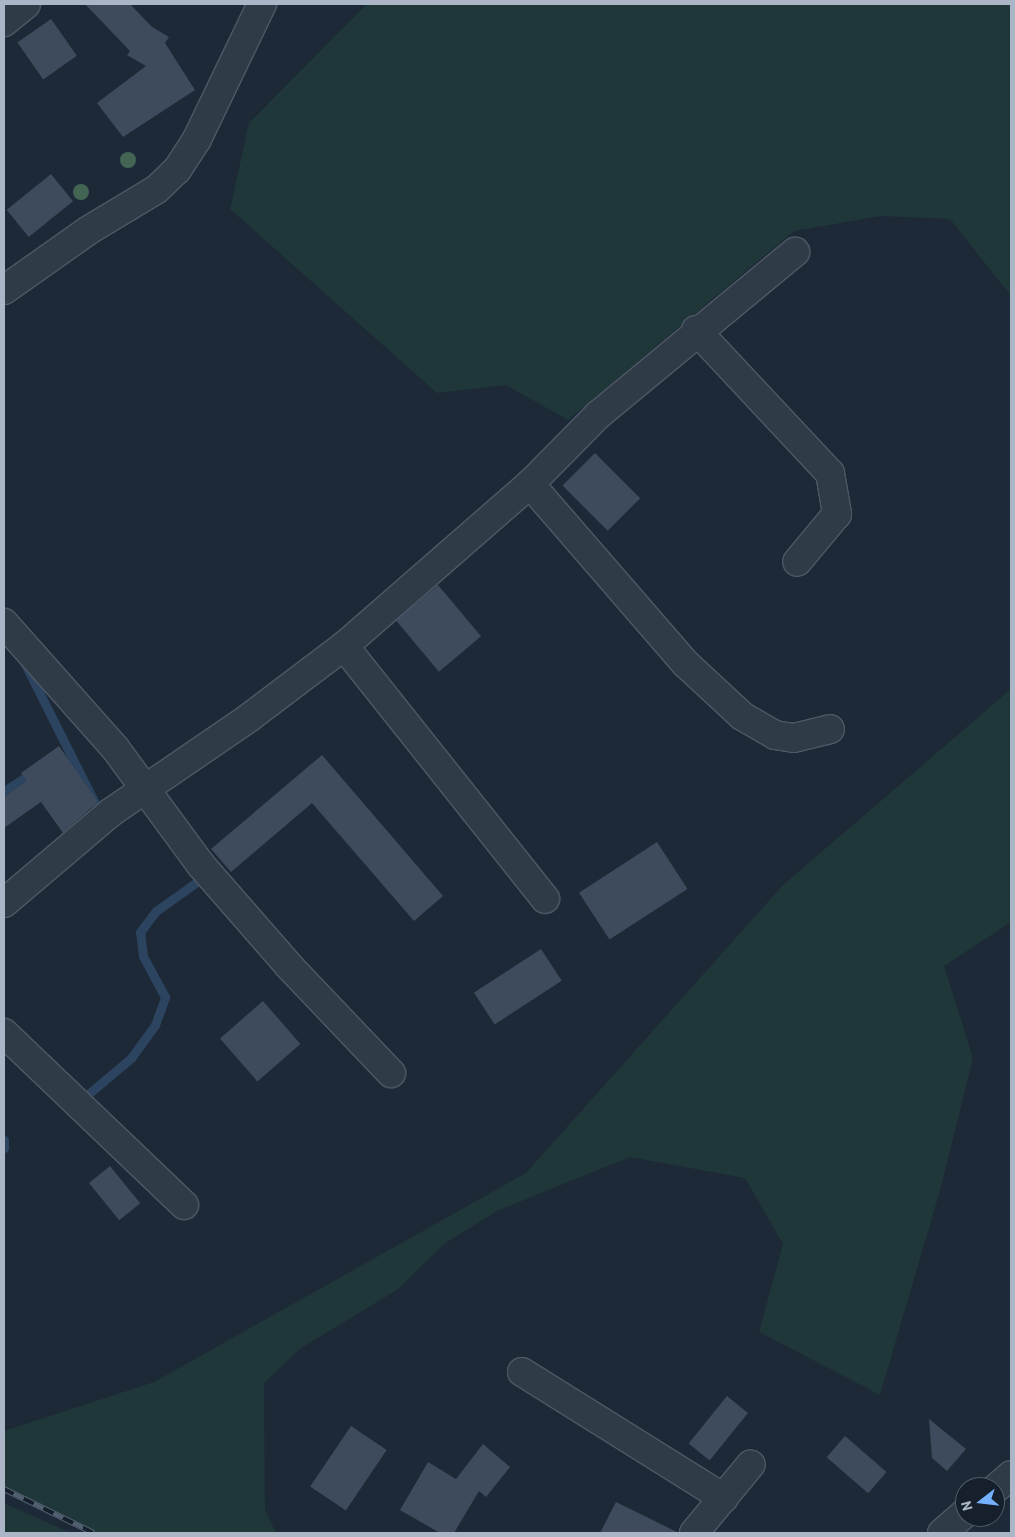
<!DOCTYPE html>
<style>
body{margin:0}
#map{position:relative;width:1015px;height:1537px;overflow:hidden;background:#1d2937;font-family:Barlow,sans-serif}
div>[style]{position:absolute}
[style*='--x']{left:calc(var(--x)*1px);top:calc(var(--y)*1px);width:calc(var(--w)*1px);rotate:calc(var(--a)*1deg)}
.green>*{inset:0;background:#1f3738}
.stream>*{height:9px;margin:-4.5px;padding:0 4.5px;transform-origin:4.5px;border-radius:4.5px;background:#2c445f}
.building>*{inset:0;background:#3d4b5d;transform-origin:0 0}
.roads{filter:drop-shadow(1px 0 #4e5866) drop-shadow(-1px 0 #4e5866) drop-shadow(0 1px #4e5866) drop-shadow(0 -1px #4e5866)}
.minor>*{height:28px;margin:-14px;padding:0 14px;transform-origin:14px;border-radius:14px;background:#303b48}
.rail>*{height:5.5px;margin-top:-2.75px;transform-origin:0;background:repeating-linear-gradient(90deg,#16202c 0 11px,#515f70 0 22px);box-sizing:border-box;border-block:1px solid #515f70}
.trees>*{width:16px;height:16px;margin:-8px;border-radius:50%;background:#426653}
span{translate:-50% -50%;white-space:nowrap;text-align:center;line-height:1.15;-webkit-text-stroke:4.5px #16202c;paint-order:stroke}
.frame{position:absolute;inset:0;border:5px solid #aab5c6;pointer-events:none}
.north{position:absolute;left:955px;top:1477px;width:50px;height:50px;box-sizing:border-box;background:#16202c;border:1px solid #515c6a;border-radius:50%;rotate:254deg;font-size:14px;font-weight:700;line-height:20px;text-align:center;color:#aab5c6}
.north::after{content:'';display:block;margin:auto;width:18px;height:22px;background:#75b0ff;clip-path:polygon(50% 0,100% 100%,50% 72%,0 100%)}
</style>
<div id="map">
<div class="green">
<i style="clip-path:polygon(367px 4px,1011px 4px,1011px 296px,950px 219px,881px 216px,794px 231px,568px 420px,506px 385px,437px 393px,230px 209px,249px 123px)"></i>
<i style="clip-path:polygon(1011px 689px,1011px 922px,944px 966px,973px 1058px,941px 1187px,880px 1395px,759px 1332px,783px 1244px,745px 1178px,630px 1157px,497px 1211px,444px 1244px,397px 1290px,301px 1348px,264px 1383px,265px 1510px,276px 1533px,94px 1533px,4px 1489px,4px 1431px,154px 1382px,526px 1173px,783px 885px)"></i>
<i style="clip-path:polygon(4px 1503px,71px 1533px,4px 1533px)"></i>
</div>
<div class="stream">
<i style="--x:22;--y:658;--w:176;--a:63.3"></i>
<i style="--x:4;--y:791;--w:35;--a:-33"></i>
<i style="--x:80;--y:1101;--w:67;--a:-40.1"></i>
<i style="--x:131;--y:1058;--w:41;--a:-54"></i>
<i style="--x:155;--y:1025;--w:30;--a:-70"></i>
<i style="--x:165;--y:997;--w:47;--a:-118.2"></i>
<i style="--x:143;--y:956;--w:24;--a:-97"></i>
<i style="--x:140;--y:932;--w:26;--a:-53"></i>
<i style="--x:156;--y:911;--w:55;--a:-35.4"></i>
<i style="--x:4;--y:1140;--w:8;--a:90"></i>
</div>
<div class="building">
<i style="clip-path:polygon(85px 4px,130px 4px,152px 27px,169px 37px,165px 43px,195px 90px,123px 137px,97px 103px,146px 66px,127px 55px,130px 51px)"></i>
<i style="left:51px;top:19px;width:45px;height:41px;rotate:55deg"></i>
<i style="left:51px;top:174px;width:35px;height:57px;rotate:51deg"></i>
<i style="left:595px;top:453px;width:64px;height:46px;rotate:45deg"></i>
<i style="left:438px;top:585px;width:67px;height:55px;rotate:50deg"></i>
<i style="clip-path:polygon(59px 746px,98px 802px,63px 833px,41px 802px,4px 828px,4px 797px,27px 781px,21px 773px)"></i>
<i style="clip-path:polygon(322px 755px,443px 896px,414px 921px,312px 803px,231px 872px,211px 849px)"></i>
<i style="left:657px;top:842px;width:56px;height:93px;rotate:57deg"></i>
<i style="left:541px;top:949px;width:38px;height:80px;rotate:57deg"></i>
<i style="left:263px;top:1001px;width:57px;height:57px;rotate:49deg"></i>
<i style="left:110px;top:1166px;width:48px;height:27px;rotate:51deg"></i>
<i style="left:727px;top:1396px;width:27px;height:61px;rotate:39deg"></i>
<i style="clip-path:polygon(929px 1419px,966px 1449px,947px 1471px,932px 1458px)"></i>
<i style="left:351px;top:1426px;width:43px;height:73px;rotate:34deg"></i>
<i style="left:845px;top:1436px;width:55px;height:28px;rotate:41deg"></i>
<i style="clip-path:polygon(483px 1444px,510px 1467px,486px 1497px,479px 1491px,454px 1533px,440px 1533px,400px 1510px,428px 1462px,456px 1479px)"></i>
<i style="clip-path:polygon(616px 1502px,679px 1533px,600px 1533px)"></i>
</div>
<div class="roads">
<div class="minor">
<i style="--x:4;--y:22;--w:28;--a:-39"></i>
<i style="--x:4;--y:290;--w:104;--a:-35.2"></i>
<i style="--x:89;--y:230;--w:79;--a:-31.1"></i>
<i style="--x:157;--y:189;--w:28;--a:-44"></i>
<i style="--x:177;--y:170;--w:37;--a:-57"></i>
<i style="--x:197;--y:139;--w:150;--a:-64.3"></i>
<i style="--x:696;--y:330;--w:196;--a:46.9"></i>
<i style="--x:830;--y:473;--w:42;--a:80.3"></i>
<i style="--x:837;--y:514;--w:62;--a:129.8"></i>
<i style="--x:530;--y:484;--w:237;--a:49.1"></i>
<i style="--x:685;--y:663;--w:78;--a:42.9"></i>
<i style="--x:742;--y:716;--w:38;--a:30"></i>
<i style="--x:775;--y:735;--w:19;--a:9"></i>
<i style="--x:794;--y:738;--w:37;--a:-14"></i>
<i style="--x:4;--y:623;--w:167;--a:48.4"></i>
<i style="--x:115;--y:748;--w:145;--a:53.7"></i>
<i style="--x:201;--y:865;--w:134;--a:48.9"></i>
<i style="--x:289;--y:966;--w:148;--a:46.4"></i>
<i style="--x:344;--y:646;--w:323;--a:51.5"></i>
<i style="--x:4;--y:903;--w:139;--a:-40.3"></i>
<i style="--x:110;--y:813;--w:170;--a:-34.4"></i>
<i style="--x:250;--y:717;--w:118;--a:-37.1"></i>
<i style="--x:344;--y:646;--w:247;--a:-41.1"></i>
<i style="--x:530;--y:484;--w:97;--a:-45.4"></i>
<i style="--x:598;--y:415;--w:256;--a:-39.6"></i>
<i style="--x:4;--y:1033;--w:249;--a:43.7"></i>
<i style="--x:522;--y:1372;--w:238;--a:32"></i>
<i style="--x:995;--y:1489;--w:21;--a:-41"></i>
<i style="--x:694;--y:1533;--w:89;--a:-50.4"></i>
<i style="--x:942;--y:1533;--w:30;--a:-41"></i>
</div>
</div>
<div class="rail">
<i style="--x:4;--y:1489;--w:100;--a:26.1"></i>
</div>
<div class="trees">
<i style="left:128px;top:160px"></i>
<i style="left:81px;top:192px"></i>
</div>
<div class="frame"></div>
<div class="north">N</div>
</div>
